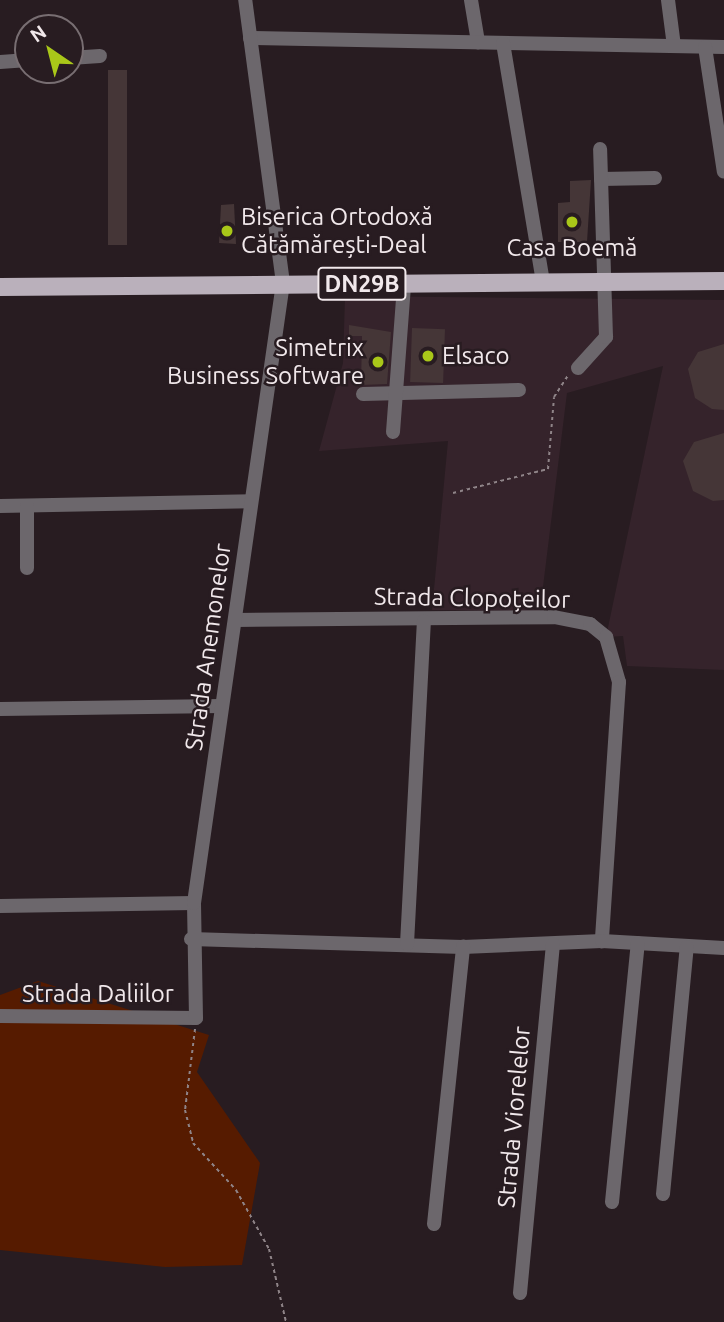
<!DOCTYPE html>
<meta charset="utf-8">
<style>
body{margin:0}
#map{position:relative;width:724px;height:1322px;overflow:hidden;background:#281c21;font-family:Ubuntu,sans-serif}
div>[style]{position:absolute}
[style*='--x']{left:calc(var(--x)*1px);top:calc(var(--y)*1px);width:calc(var(--w)*1px);rotate:calc(var(--a)*1deg)}
.built>*{inset:0;background:#35232b}
.green>*{inset:0;background:#561b00}
.building>*{inset:0;background:#453637;transform-origin:0 0}
.path>*{height:2px;margin-top:-1px;transform-origin:0;background:repeating-linear-gradient(90deg,#8f8488 0 3.5px,transparent 0 7px)}
.minor>*{height:14px;margin:-7px;padding:0 7px;transform-origin:7px;border-radius:7px;background:#6c676c}
.major>*{height:18px;margin:-9px;padding:0 9px;transform-origin:9px;border-radius:9px;background:#bab0bb}
.dots>*{width:19px;height:19px;translate:-50% -50%;box-sizing:border-box;border:4px solid #281c21;border-radius:50%}
span{translate:-50% -50%;white-space:nowrap;text-align:center;line-height:1.15;-webkit-text-stroke:5px #281c21;paint-order:stroke}
.shield-label span{padding:2px 5px;background:#281c21;border:2px solid;border-radius:5px;-webkit-text-stroke-width:0}
.shield-label{font-size:23px;color:#f1e8eb;font-weight:700}
.poi-label{font-size:24px;color:#f1e8eb}
.left{translate:0 -50%;text-align:left}
.right{translate:-100% -50%;text-align:right}
.street-label{font-size:24px;color:#f1e8eb}
.north{position:absolute;left:14px;top:14px;width:70px;height:70px;box-sizing:border-box;background:#281c21;border:2px solid #786e72;border-radius:50%;rotate:325deg;font-size:19px;font-weight:700;line-height:28px;text-align:center;color:#f1e8eb}
.north::after{content:'';display:block;margin:auto;width:24px;height:32px;background:#a9c719;clip-path:polygon(50% 0,100% 100%,50% 72%,0 100%)}
</style>
<div id="map">
<div class="built">
<i style="clip-path:polygon(345px 296px,724px 300px,724px 670px,627px 666px,623px 636px,606px 637px,663px 366px,567px 393px,540px 611px,432px 610px,448px 441px,319px 451px,343px 363px)"></i>
</div>
<div class="green">
<i style="clip-path:polygon(38px 981px,209px 1035px,197px 1072px,260px 1163px,242px 1265px,165px 1267px,0 1250px,0 995px)"></i>
</div>
<div class="building">
<i style="left:108px;top:70px;width:19px;height:175px"></i>
<i style="clip-path:polygon(591px 180px,587px 242px,558px 242px,558px 203px,570px 202px,570px 181px)"></i>
<i style="clip-path:polygon(234px 204px,236px 244px,219px 243px,221px 205px)"></i>
<i style="clip-path:polygon(349px 325px,391px 332px,387px 384px,361px 385px,362px 336px,349px 336px)"></i>
<i style="left:412px;top:328px;width:33px;height:54px;rotate:2deg"></i>
<i style="clip-path:polygon(724px 344px,724px 410px,712px 409px,695px 398px,688px 369px,698px 352px)"></i>
<i style="clip-path:polygon(724px 433px,724px 500px,713px 501px,693px 491px,683px 461px,694px 442px)"></i>
</div>
<div class="path">
<i style="--x:453;--y:493;--w:98;--a:-14.2"></i>
<i style="--x:548;--y:469;--w:72;--a:-85.2"></i>
<i style="--x:554;--y:397;--w:27;--a:-57"></i>
<i style="--x:195;--y:1029;--w:82;--a:97"></i>
<i style="--x:185;--y:1110;--w:34;--a:76"></i>
<i style="--x:193;--y:1143;--w:64;--a:47.5"></i>
<i style="--x:236;--y:1190;--w:68;--a:60.8"></i>
<i style="--x:269;--y:1249;--w:75;--a:76.9"></i>
</div>
<div class="minor">
<i style="--x:471;--y:0;--w:43;--a:80.5"></i>
<i style="--x:668;--y:0;--w:46;--a:82.6"></i>
<i style="--x:250;--y:38;--w:474;--a:1.1"></i>
<i style="--x:503;--y:43;--w:243;--a:80.5"></i>
<i style="--x:705;--y:47;--w:126;--a:81.4"></i>
<i style="--x:70;--y:58;--w:30;--a:-4"></i>
<i style="--x:0;--y:62;--w:28;--a:-4"></i>
<i style="--x:601;--y:179;--w:54;--a:-1.1"></i>
<i style="--x:578;--y:368;--w:42;--a:-47.9"></i>
<i style="--x:606;--y:337;--w:188;--a:-91.8"></i>
<i style="--x:363;--y:394;--w:156;--a:-1.5"></i>
<i style="--x:393;--y:432;--w:148;--a:-85.7"></i>
<i style="--x:0;--y:506;--w:251;--a:-1.1"></i>
<i style="--x:27;--y:568;--w:62;--a:-90"></i>
<i style="--x:235;--y:620;--w:319;--a:-0.5"></i>
<i style="--x:554;--y:617;--w:37;--a:11"></i>
<i style="--x:590;--y:624;--w:21;--a:39"></i>
<i style="--x:606;--y:637;--w:47;--a:73.9"></i>
<i style="--x:619;--y:682;--w:260;--a:93.8"></i>
<i style="--x:0;--y:709;--w:222;--a:-0.8"></i>
<i style="--x:0;--y:906;--w:194;--a:-0.9"></i>
<i style="--x:191;--y:939;--w:272;--a:1.7"></i>
<i style="--x:463;--y:947;--w:139;--a:-2.5"></i>
<i style="--x:602;--y:941;--w:122;--a:3.3"></i>
<i style="--x:407;--y:944;--w:323;--a:-87"></i>
<i style="--x:0;--y:1016;--w:196;--a:0.6"></i>
<i style="--x:196;--y:1018;--w:115;--a:-91"></i>
<i style="--x:194;--y:903;--w:626;--a:-81.83"></i>
<i style="--x:283;--y:283;--w:286;--a:-97.6"></i>
<i style="--x:663;--y:1194;--w:248;--a:-84.5"></i>
<i style="--x:612;--y:1202;--w:260;--a:-84.3"></i>
<i style="--x:434;--y:1224;--w:279;--a:-84"></i>
<i style="--x:520;--y:1293;--w:350;--a:-84.6"></i>
</div>
<div class="major">
<i style="--x:0;--y:287;--w:724;--a:-0.47"></i>
</div>
<div class="dots">
<i style="left:572px;top:222px;background:#a9c719"></i>
<i style="left:227px;top:231px;background:#a9c719"></i>
<i style="left:428px;top:356px;background:#a9c719"></i>
<i style="left:378px;top:362px;background:#a9c719"></i>
</div>
<div class="shield-label">
<span style="left:362px;top:284px">DN29B</span>
</div>
<div class="poi-label">
<span class="left" style="left:241px;top:231px">Biserica Ortodoxă<br>Cătămărești-Deal</span>
<span style="left:572px;top:248px">Casa Boemă</span>
<span class="right" style="left:364px;top:362px">Simetrix<br>Business Software</span>
<span class="left" style="left:442px;top:356px">Elsaco</span>
</div>
<div class="street-label">
<span style="left:472px;top:598px;rotate:1deg">Strada Clopoțeilor</span>
<span style="left:208px;top:647px;rotate:-82deg">Strada Anemonelor</span>
<span style="left:98px;top:994px">Strada Daliilor</span>
<span style="left:514px;top:1117px;rotate:-85deg">Strada Viorelelor</span>
</div>
<div class="north">N</div>
</div>
